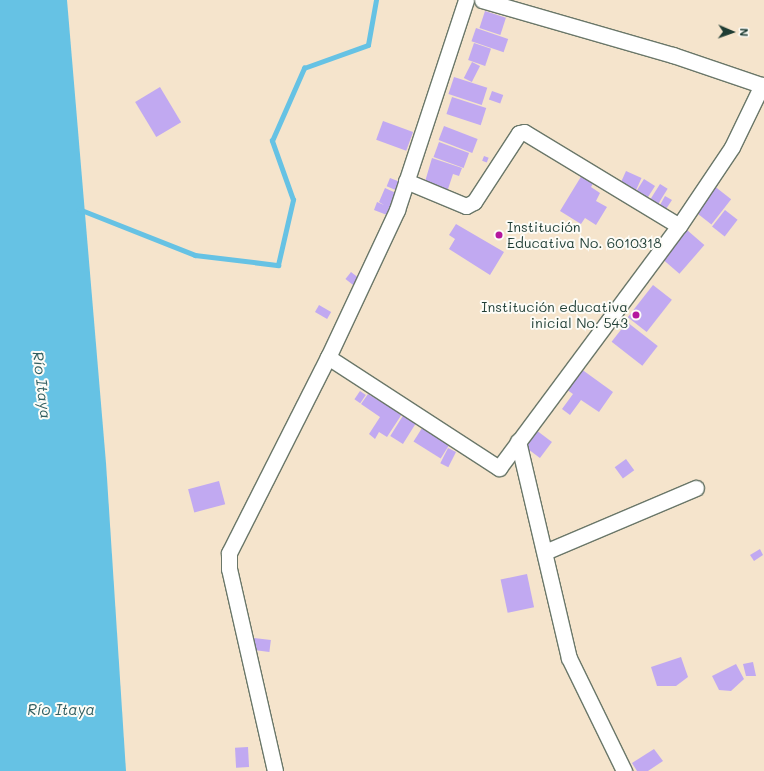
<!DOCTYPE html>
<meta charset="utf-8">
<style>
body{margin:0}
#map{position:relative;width:764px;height:771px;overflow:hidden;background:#f5e4cc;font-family:Mali,sans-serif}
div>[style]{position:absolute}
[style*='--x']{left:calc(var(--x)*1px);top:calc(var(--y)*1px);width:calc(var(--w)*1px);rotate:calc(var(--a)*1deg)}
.water>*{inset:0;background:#66c2e4}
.stream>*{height:4.5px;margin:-2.25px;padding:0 2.25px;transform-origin:2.25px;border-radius:2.25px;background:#66c2e4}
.building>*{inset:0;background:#c1a9f1;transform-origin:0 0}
.roads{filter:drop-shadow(1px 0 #6a7769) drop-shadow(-1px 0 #6a7769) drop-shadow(0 1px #6a7769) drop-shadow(0 -1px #6a7769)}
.minor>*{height:15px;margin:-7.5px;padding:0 7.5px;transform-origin:7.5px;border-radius:7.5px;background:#fff}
.dots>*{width:11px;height:11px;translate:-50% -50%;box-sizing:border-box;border:2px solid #fdfcf7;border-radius:50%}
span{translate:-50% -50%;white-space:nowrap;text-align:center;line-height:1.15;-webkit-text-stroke:4px #fdfcf7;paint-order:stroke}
.poi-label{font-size:14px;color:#1f3d34}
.left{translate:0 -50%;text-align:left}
.right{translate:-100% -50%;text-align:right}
.water-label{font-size:15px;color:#315e60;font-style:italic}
.north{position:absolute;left:712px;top:12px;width:40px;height:40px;-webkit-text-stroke:3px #fdfcf7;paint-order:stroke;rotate:92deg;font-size:11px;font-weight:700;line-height:16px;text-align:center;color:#1f3d34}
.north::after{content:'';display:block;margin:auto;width:14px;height:18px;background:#1f3d34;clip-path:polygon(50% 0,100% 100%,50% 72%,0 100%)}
</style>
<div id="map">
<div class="water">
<i style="clip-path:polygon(0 0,67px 0,106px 463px,126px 771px,0 771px)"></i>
</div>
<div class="stream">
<i style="--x:79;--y:209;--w:125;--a:21.6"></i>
<i style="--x:195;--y:255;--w:84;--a:6.9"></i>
<i style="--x:278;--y:265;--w:67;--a:-77"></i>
<i style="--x:293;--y:200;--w:63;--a:-109.6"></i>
<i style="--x:272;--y:141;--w:80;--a:-66.3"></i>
<i style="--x:304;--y:68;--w:68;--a:-19.8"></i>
<i style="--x:368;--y:45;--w:46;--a:-79.9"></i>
</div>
<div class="building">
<i style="left:485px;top:11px;width:22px;height:18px;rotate:18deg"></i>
<i style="left:476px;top:28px;width:34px;height:14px;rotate:19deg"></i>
<i style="left:474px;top:43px;width:18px;height:18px;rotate:19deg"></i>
<i style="left:472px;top:62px;width:9px;height:18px;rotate:27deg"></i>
<i style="left:454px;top:77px;width:35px;height:18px;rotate:18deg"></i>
<i style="left:160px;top:87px;width:41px;height:29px;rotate:59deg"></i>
<i style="left:492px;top:91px;width:12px;height:9px;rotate:20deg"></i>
<i style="left:452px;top:97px;width:36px;height:18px;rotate:18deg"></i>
<i style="left:383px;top:121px;width:32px;height:20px;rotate:20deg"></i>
<i style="left:444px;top:126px;width:36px;height:15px;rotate:21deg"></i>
<i style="left:439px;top:142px;width:32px;height:16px;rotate:20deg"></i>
<i style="left:484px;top:156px;width:5px;height:5px;rotate:22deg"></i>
<i style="clip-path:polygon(432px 158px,462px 168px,459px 176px,453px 174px,447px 192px,424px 185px)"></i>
<i style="left:626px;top:171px;width:17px;height:16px;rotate:24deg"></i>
<i style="clip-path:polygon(582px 175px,594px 182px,591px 187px,600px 193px,596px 201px,607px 207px,596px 225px,585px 218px,581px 224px,560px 211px)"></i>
<i style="left:390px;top:178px;width:11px;height:9px;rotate:22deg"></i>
<i style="left:644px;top:179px;width:13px;height:20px;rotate:32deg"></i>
<i style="left:660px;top:184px;width:9px;height:19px;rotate:32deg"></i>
<i style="left:713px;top:185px;width:23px;height:32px;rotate:38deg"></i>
<i style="clip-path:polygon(385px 188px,396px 193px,387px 215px,374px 210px,377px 202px,384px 205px,379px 202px)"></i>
<i style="clip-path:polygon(665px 196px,672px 200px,666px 209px,660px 205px)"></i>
<i style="left:725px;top:210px;width:16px;height:21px;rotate:38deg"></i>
<i style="clip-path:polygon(456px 224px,504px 252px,490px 275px,449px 249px,455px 239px,449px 235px)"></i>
<i style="left:687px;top:230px;width:23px;height:38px;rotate:41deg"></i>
<i style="left:351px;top:272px;width:11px;height:9px;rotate:38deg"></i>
<i style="left:653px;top:285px;width:24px;height:41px;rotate:38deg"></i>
<i style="left:319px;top:305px;width:14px;height:8px;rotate:30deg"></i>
<i style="left:627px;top:322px;width:39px;height:25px;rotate:38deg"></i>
<i style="clip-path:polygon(577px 366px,613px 392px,599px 412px,581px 400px,570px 415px,562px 409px,573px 394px,563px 387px)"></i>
<i style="left:360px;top:391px;width:7px;height:10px;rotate:34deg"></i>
<i style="clip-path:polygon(368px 394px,402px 414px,387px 437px,379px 432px,375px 439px,369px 434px,380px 417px,361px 404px)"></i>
<i style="left:404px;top:414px;width:15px;height:26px;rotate:32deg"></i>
<i style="left:532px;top:427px;width:25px;height:20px;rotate:37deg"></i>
<i style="left:422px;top:428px;width:32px;height:16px;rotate:32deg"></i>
<i style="left:448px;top:448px;width:9px;height:17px;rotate:27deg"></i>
<i style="left:626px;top:459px;width:14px;height:14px;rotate:54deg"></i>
<i style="left:219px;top:481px;width:24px;height:32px;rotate:75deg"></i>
<i style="clip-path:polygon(760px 549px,763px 555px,754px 561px,750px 555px)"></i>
<i style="left:527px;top:574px;width:34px;height:27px;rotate:78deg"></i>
<i style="left:254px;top:638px;width:17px;height:12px;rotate:7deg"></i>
<i style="clip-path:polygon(681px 657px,688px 677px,676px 686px,657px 686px,651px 667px)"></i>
<i style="clip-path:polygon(753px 662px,756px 676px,746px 676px,743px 664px)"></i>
<i style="clip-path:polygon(736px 664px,744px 679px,731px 691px,719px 690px,712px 676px)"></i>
<i style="left:248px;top:747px;width:20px;height:13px;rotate:87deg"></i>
<i style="clip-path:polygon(654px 749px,663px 761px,648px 771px,637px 771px,632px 763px)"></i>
</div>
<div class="roads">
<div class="minor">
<i style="--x:466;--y:0;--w:221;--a:108.2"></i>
<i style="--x:397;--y:210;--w:162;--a:115.1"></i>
<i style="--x:328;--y:357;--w:204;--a:33"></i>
<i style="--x:499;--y:468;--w:302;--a:-53.4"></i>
<i style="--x:679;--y:226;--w:95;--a:-56.1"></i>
<i style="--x:732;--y:147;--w:69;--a:-64.2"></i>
<i style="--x:482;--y:0;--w:199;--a:16.1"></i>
<i style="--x:673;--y:55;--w:96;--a:18.8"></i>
<i style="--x:406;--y:181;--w:65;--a:22.6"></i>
<i style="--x:466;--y:206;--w:9;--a:-27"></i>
<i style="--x:474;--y:202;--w:82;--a:-56.9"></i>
<i style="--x:519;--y:133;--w:5;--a:-11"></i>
<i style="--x:524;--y:132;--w:181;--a:31.2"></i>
<i style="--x:518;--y:441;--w:223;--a:76.8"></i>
<i style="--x:569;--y:658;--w:126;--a:64"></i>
<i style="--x:545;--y:552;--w:164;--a:-23"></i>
<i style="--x:275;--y:771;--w:207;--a:-102.8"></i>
<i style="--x:229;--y:569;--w:16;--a:-90"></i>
<i style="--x:229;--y:553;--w:220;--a:-63.2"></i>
</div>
</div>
<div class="dots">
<i style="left:499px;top:235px;background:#b5179e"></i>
<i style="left:636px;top:315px;background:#b5179e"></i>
</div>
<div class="poi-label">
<span class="left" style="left:507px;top:235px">Institución<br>Educativa No. 6010318</span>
<span class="right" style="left:628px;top:315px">Institución educativa<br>inicial No. 543</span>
</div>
<div class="water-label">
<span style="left:42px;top:385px;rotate:83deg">Río Itaya</span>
<span style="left:61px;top:710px">Río Itaya</span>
</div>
<div class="north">N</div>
</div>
